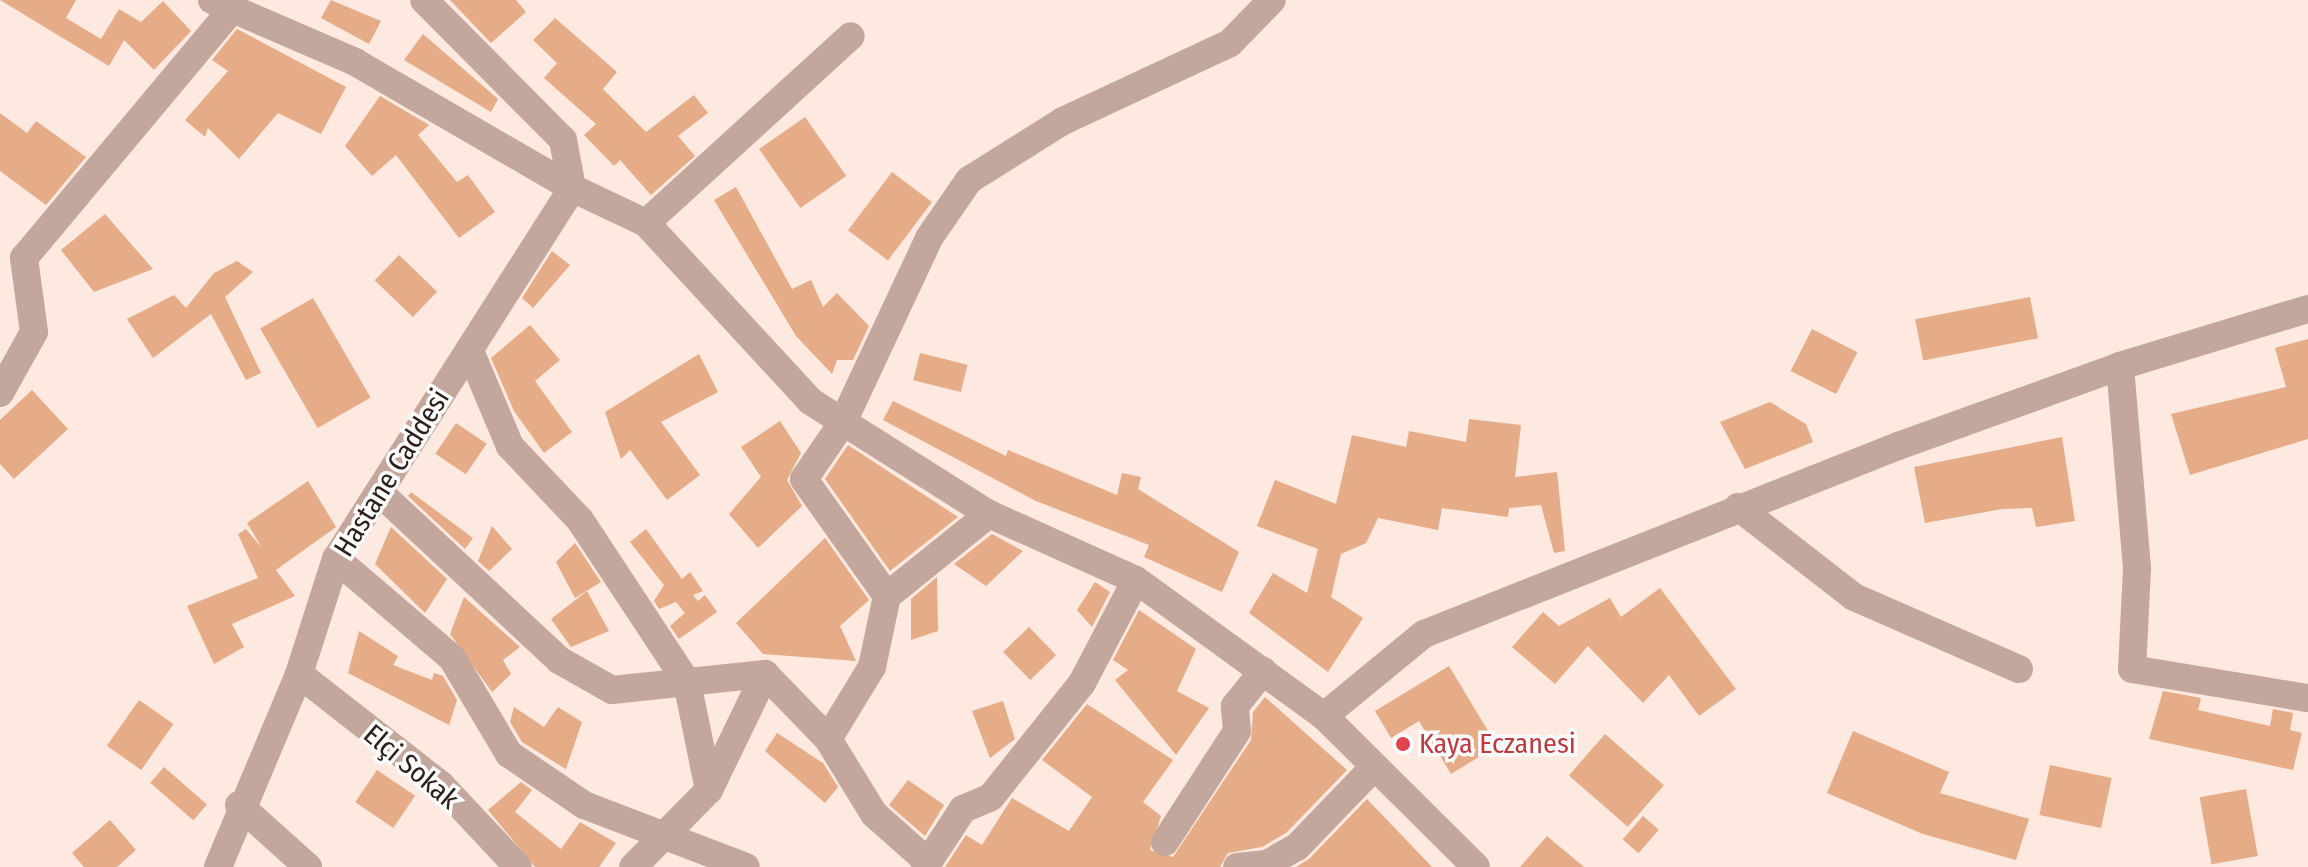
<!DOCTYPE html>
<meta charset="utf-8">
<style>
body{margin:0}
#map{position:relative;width:2308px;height:867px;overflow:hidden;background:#fde9df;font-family:"Fira Sans Condensed",sans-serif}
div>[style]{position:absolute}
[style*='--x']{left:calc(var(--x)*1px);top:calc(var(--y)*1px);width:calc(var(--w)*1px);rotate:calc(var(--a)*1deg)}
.building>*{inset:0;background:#e5ac87;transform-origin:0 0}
.minor>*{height:28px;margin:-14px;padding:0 14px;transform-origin:14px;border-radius:14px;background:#c4a79c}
.dots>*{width:22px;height:22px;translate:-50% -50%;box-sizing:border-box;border:4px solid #fbfbfb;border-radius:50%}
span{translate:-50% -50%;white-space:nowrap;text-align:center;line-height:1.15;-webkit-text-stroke:7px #fbfbfb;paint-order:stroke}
.street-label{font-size:28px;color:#2c201a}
.health-label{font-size:28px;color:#be3a42}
.left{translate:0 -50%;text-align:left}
</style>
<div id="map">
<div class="building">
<i style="clip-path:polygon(0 0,76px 0,66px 18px,101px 39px,119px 9px,141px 22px,163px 1px,191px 31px,154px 70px,124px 40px,109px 66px)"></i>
<i style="clip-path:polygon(331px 0,381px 21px,369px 44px,321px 18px)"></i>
<i style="clip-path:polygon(450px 0,516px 0,526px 12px,491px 43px)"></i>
<i style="clip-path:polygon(555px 18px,617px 72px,603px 89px,646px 132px,694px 95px,708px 113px,678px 136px,695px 156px,651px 195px,620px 160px,614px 166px,584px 135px,596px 124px,544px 78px,557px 63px,533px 40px)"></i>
<i style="clip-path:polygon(237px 29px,346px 87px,321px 134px,278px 113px,239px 159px,208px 128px,205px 137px,185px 120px,228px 71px,212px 60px)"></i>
<i style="clip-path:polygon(423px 34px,498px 99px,491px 112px,404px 60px)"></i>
<i style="clip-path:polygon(380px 96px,429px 125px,418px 135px,457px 182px,468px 175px,495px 212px,459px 238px,396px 155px,372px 176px,345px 146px)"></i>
<i style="clip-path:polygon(0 113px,27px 133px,36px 121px,86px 157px,46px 205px,0 171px)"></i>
<i style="left:805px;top:117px;width:72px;height:56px;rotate:55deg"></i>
<i style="left:892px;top:172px;width:50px;height:73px;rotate:37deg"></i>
<i style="clip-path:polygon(736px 187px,792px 289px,811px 280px,823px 307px,837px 293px,869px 326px,853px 360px,837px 360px,832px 374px,796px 336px,714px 200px)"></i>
<i style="clip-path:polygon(105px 214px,153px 269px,94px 292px,61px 250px)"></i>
<i style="clip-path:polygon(552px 251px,570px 265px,533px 308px,522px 298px)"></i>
<i style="left:399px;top:255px;width:53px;height:35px;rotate:44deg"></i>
<i style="clip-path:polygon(237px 261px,253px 272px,225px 297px,261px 373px,246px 380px,211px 314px,153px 358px,127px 319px,174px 295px,186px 308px,214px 273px)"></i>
<i style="left:2030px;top:297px;width:42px;height:117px;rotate:79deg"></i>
<i style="left:313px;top:298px;width:115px;height:61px;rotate:60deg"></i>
<i style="clip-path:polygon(530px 325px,560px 360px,535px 381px,572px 432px,544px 453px,514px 411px,491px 358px)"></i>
<i style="left:1812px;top:329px;width:51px;height:47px;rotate:27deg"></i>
<i style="clip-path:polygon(2308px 339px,2308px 439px,2190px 475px,2171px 414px,2286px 387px,2275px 348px)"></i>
<i style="left:920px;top:353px;width:49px;height:28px;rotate:14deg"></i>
<i style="clip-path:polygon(699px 354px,718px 392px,661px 422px,700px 475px,667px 500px,630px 450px,621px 459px,605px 412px)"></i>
<i style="clip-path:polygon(32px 390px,68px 429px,14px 479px,0 464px,0 420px)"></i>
<i style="clip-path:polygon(893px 401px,1006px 456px,1008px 450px,1117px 495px,1122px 473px,1141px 477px,1138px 489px,1239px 552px,1222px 592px,1144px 557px,1149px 545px,1036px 501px,883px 420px)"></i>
<i style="clip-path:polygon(1770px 402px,1806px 424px,1813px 442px,1745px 469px,1720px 422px)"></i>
<i style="clip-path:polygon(1469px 419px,1521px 425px,1515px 477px,1557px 472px,1565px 551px,1554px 553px,1541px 505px,1509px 508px,1508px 517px,1442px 508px,1438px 530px,1378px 518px,1366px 543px,1341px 554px,1331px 597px,1363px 618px,1328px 672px,1249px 613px,1273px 573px,1307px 593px,1318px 549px,1257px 526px,1275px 480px,1336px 504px,1352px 435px,1406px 447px,1409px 431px,1466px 442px)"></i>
<i style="clip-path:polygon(780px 421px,801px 453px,787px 480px,802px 506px,758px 548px,729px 514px,761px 477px,741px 447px)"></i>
<i style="left:456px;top:423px;width:37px;height:37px;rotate:34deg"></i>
<i style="clip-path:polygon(2062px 437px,2075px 521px,2036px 527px,2032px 508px,2002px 509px,1925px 523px,1914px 467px)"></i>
<i style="clip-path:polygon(848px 445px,958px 517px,890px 571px,825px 479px)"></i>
<i style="clip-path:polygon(308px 481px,336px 527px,276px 570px,295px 596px,232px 624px,244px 647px,214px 664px,187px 606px,258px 578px,238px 534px,246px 529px,262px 548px,247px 523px)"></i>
<i style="clip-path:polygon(411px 492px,473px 538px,465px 549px,408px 496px)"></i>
<i style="clip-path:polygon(492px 526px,512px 549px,489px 571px,478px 561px)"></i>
<i style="clip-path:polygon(391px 527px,447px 579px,425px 613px,375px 564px)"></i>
<i style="clip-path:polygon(646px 529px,682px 579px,690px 572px,703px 591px,693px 595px,698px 601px,705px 595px,717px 612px,679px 639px,670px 626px,685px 613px,676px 602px,659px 609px,654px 601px,664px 585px,630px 542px)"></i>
<i style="clip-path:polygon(992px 534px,1023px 551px,986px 586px,954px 564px)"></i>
<i style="clip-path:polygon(825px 538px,869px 600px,840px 626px,856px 661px,763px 654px,736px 623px)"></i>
<i style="clip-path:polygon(575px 543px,601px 582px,575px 598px,556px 562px)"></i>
<i style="clip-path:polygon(937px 577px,938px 631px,911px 640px,911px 599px)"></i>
<i style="clip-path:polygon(1095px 582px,1110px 592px,1092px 627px,1077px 610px)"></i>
<i style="clip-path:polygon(1660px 588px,1736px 689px,1699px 716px,1669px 675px,1643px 703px,1588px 646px,1555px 684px,1512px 647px,1543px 612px,1559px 626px,1610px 598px,1621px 617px)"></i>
<i style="clip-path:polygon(587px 591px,609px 631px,571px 647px,551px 619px)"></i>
<i style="clip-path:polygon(464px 597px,520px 647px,503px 660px,511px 674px,492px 692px,450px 634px)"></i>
<i style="clip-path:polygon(1139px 610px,1196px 649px,1177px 691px,1209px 708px,1176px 755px,1115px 680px,1128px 670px,1113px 660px)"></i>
<i style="left:1029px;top:627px;width:39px;height:36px;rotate:46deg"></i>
<i style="clip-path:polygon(359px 631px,398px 656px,393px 665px,432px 680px,434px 673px,443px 676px,457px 700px,449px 725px,348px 673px)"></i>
<i style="clip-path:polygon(1449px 666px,1497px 746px,1451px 774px,1419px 721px,1391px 738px,1375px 711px)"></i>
<i style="clip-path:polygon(2163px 691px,2201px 698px,2198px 710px,2270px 726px,2273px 709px,2293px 713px,2290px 730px,2302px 733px,2293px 770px,2149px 739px)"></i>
<i style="clip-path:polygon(1265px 697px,1347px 770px,1286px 833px,1262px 847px,1228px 853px,1220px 867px,945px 867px,966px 835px,982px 845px,1012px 798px,1069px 831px,1092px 797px,1042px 760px,1087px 704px,1173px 760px,1143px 802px,1161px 816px,1150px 850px,1173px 857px,1251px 740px,1253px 712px)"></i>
<i style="left:139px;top:700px;width:42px;height:56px;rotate:35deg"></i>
<i style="clip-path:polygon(1003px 701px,1015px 739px,990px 758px,972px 711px)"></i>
<i style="clip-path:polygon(514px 707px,544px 727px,558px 707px,582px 722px,566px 769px,522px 742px,510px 722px)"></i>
<i style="clip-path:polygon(1853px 731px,1949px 772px,1940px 793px,2029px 819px,2016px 860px,1923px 834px,1827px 793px)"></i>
<i style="clip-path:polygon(777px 733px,823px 763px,838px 787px,825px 803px,765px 751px)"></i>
<i style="left:1605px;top:734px;width:78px;height:55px;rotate:41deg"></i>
<i style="left:2050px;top:765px;width:63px;height:51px;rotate:12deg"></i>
<i style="left:164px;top:767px;width:57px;height:21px;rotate:41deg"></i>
<i style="left:377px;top:770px;width:46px;height:39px;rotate:34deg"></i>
<i style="clip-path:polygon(908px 780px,944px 805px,925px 836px,889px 805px)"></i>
<i style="clip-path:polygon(521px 782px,532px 790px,515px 812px,561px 849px,580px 822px,616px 843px,599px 867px,535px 867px,488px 810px)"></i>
<i style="left:2246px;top:789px;width:68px;height:47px;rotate:80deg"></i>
<i style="clip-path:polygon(1367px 799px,1432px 867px,1296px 867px,1309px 859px)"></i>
<i style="left:1643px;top:816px;width:21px;height:31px;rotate:41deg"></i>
<i style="clip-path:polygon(110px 820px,136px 850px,117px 867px,84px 867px,72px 853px)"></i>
<i style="clip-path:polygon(1547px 836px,1584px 867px,1520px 867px)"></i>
</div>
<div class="minor">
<i style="--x:212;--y:0;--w:156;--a:23.4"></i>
<i style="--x:355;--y:62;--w:251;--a:30.1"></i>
<i style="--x:572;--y:188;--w:82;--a:25.3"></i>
<i style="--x:646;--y:223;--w:242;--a:47.3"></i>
<i style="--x:810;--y:401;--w:212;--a:32.3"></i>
<i style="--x:989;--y:514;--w:161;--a:24.2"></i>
<i style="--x:1136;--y:580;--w:232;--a:35.9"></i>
<i style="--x:1324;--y:716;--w:214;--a:44.8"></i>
<i style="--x:646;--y:223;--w:277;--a:-42.4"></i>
<i style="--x:470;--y:351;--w:103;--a:67.2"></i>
<i style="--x:510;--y:446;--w:102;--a:46.6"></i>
<i style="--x:580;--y:520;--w:194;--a:56.6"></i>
<i style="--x:687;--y:682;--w:110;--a:78.5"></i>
<i style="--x:709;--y:790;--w:108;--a:134.6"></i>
<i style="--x:2120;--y:366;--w:203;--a:85.2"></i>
<i style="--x:2137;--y:568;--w:101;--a:92.8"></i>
<i style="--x:2132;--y:669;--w:178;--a:9.4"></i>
<i style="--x:0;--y:393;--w:70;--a:-60.9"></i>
<i style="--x:34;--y:332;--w:75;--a:-97.7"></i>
<i style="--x:24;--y:258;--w:324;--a:-50.1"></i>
<i style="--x:379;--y:492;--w:246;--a:43"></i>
<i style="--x:559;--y:660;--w:61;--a:29.5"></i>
<i style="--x:612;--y:690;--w:154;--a:-6"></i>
<i style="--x:765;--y:674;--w:91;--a:45.9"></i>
<i style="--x:828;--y:739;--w:88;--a:58.5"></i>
<i style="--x:874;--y:814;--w:72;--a:41.6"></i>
<i style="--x:1738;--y:507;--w:147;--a:37.8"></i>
<i style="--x:1854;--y:597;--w:180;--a:23.6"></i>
<i style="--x:336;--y:559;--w:153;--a:40.5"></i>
<i style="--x:452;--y:658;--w:112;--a:59.3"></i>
<i style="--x:509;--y:754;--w:91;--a:34.2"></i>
<i style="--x:584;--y:805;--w:173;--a:20.9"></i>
<i style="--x:887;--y:596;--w:143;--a:-125.4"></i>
<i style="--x:804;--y:479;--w:69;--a:-55.6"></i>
<i style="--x:843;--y:422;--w:203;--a:-64.9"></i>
<i style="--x:929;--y:238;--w:70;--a:-55.4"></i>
<i style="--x:969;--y:180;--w:111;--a:-32.1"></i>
<i style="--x:1063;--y:121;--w:184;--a:-25"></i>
<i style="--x:1230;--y:43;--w:60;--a:-45.7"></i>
<i style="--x:299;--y:674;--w:180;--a:38"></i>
<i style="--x:441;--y:785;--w:112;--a:46.8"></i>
<i style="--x:1324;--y:716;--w:129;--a:-39.4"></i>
<i style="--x:1424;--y:634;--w:510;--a:-21.63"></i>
<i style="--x:1898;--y:446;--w:236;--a:-19.8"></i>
<i style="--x:2120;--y:366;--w:196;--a:-16.9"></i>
<i style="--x:828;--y:739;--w:84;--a:-58.6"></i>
<i style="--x:872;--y:667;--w:73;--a:-78.1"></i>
<i style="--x:887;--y:596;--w:131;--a:-38.8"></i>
<i style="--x:709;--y:790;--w:129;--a:-64.2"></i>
<i style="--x:239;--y:805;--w:93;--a:41.9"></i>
<i style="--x:1165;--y:842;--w:132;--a:-57"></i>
<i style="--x:1237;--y:731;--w:25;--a:-95"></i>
<i style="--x:1235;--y:706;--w:45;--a:-51.3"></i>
<i style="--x:218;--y:867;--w:209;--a:-67.2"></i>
<i style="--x:299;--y:674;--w:121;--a:-72.2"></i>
<i style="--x:336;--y:559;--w:440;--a:-57.5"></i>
<i style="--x:572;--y:188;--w:49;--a:-100.6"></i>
<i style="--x:563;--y:140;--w:197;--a:-134.8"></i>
<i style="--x:925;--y:867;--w:69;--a:-56.8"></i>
<i style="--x:963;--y:809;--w:30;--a:-23"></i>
<i style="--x:991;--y:797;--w:146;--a:-51.4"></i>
<i style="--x:1082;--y:683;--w:116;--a:-62.3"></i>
<i style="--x:1237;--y:867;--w:30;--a:-6"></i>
<i style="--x:1267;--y:864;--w:34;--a:-30"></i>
<i style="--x:1297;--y:847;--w:110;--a:-46.1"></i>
</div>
<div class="dots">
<i style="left:1403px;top:744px;background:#e0444e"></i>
</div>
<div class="street-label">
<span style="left:392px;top:473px;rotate:-58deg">Hastane Caddesi</span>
<span style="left:411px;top:767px;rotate:40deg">Elçi Sokak</span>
</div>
<div class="health-label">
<span class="left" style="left:1419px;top:744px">Kaya Eczanesi</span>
</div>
</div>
